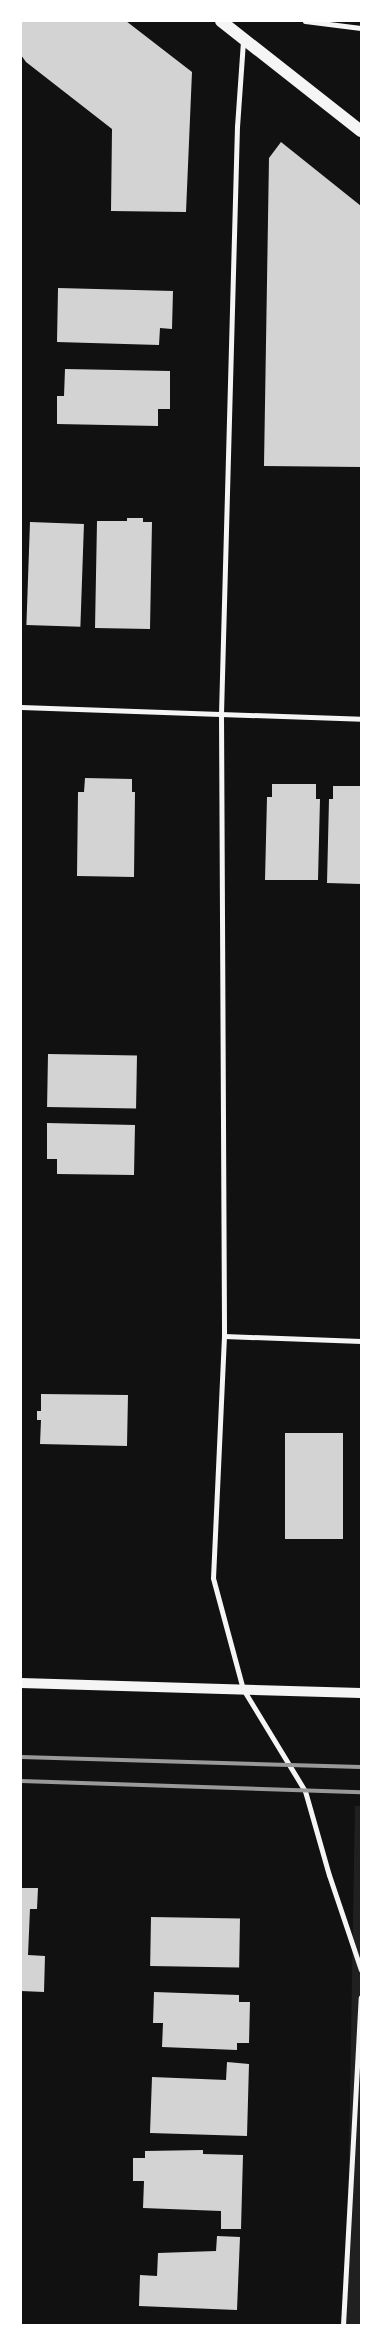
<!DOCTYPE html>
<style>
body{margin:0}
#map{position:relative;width:382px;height:2346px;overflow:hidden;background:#111;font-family:"Nunito Sans",sans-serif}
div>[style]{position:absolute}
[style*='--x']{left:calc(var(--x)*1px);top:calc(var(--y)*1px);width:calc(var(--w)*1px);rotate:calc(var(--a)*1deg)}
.green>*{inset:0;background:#202020}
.building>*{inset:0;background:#d3d3d3;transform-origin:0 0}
.minor>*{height:5px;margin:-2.5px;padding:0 2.5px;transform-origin:2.5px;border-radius:2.5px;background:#f5f5f5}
.secondary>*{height:10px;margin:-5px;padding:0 5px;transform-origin:5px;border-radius:5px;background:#f5f5f5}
.primary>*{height:12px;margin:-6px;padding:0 6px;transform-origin:6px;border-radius:6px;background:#f5f5f5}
.rail>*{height:4px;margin:-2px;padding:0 2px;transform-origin:2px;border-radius:2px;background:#9a9a9a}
span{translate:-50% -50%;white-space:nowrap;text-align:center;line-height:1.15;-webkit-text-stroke:4px #fff;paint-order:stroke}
.frame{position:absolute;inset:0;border:22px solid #fff;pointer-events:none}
</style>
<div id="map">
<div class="green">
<i style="clip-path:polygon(355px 1806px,361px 1806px,361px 2325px,346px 2325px)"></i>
</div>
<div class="building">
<i style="clip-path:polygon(21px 21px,126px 21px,192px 72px,186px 212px,111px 211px,112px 129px,26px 62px,21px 55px)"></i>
<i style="clip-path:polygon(281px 142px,361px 206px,361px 467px,264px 466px,269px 158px)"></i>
<i style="clip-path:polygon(58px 288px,173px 291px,172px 329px,160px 328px,159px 345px,57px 342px)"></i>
<i style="clip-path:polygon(65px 369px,170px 371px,170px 409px,158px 409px,158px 426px,57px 424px,57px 396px,64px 396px)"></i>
<i style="clip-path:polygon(127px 518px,143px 518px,143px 522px,152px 522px,150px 629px,95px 628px,97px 521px,127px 521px)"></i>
<i style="left:30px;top:522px;width:54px;height:103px;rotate:2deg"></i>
<i style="clip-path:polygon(85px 778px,132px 779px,132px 792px,135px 792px,134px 877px,77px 876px,78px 792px,84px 792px)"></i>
<i style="clip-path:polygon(272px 784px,316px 784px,316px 799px,320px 799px,318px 880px,265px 880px,267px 797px,272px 797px)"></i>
<i style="clip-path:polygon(333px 786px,361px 786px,361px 884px,327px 883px,329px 799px,333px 799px)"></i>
<i style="left:48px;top:1054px;width:89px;height:53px;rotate:1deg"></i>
<i style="clip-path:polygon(47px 1123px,135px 1125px,134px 1175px,57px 1174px,57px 1159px,47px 1159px)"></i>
<i style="clip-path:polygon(41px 1394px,128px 1395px,127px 1446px,40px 1444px,41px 1420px,37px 1420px,37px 1411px,41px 1411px)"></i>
<i style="left:285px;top:1433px;width:58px;height:106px"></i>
<i style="clip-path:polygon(21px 1888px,38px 1888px,37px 1909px,30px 1909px,28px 1955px,45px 1956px,44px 1992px,21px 1991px)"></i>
<i style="left:151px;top:1917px;width:89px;height:49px;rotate:1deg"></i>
<i style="clip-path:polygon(154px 1992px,239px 1995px,239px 2002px,250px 2002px,249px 2043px,237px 2043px,237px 2050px,162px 2047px,163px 2023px,153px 2023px)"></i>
<i style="clip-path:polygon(227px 2062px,249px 2064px,247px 2136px,150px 2133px,152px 2077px,226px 2080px)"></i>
<i style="clip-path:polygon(203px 2150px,203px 2154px,243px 2155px,241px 2229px,221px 2229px,221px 2211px,143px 2208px,144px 2181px,133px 2181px,133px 2158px,145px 2158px,145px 2151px)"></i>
<i style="clip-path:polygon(217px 2236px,240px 2237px,237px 2310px,139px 2306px,140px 2275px,157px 2276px,158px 2253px,216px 2251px)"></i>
</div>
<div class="minor">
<i style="--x:305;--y:21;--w:56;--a:7.1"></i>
<i style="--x:243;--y:41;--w:85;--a:94"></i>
<i style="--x:237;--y:126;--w:587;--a:91.56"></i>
<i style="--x:221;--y:713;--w:623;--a:89.72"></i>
<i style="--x:224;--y:1336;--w:242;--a:92.6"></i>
<i style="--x:213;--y:1578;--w:115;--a:74.9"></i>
<i style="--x:243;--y:1689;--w:119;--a:58.7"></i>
<i style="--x:305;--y:1791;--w:87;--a:74.1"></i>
<i style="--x:329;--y:1875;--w:100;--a:71.4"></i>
<i style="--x:21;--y:707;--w:340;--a:2"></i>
<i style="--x:224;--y:1336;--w:137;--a:2.1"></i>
<i style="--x:343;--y:2325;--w:328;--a:-86.9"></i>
</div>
<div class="secondary">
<i style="--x:21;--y:1683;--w:340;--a:1.7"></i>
</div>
<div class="primary">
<i style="--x:221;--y:21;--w:178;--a:38.2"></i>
</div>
<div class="rail">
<i style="--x:21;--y:1757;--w:340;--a:1.7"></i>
<i style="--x:21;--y:1781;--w:340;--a:1.9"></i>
</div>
<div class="frame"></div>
</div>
